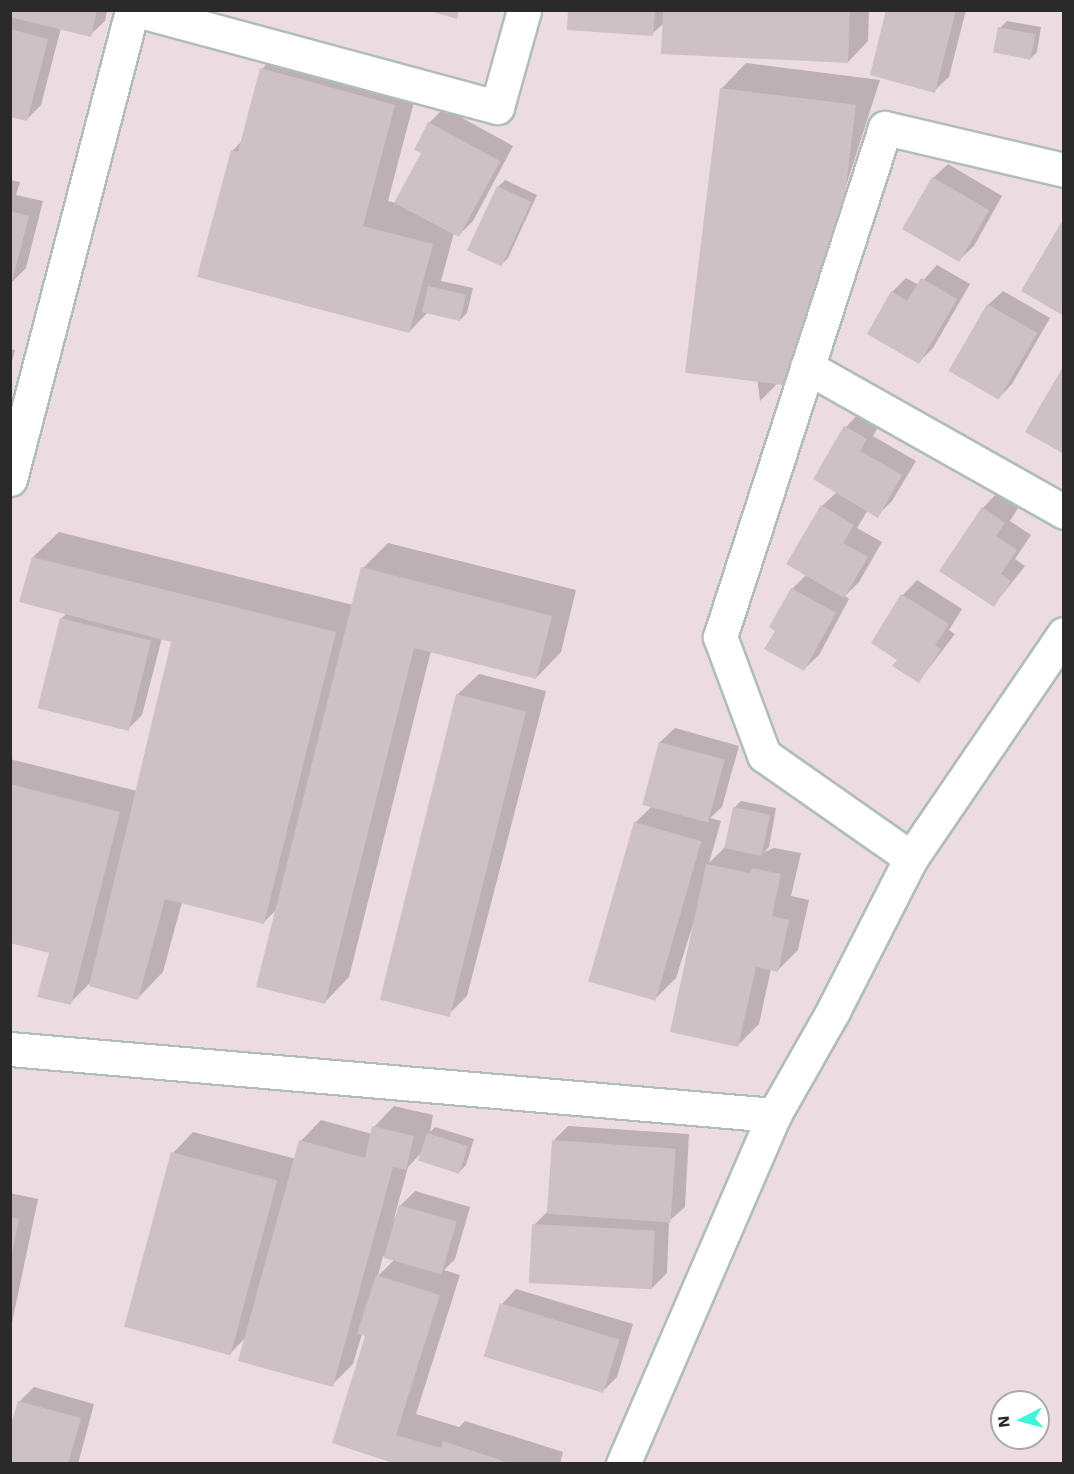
<!DOCTYPE html>
<style>
body{margin:0}
#map{position:relative;width:1074px;height:1474px;overflow:hidden;background:#ecdce2;font-family:"Work Sans",sans-serif}
div>[style]{position:absolute}
[style*='--x']{left:calc(var(--x)*1px);top:calc(var(--y)*1px);width:calc(var(--w)*1px);rotate:calc(var(--a)*1deg)}
.shadow>*{inset:0;background:#0003}
.building>*{inset:0;background:#cec1c5;transform-origin:0 0}
.roads{filter:drop-shadow(2px 0 #b0bdbb) drop-shadow(-2px 0 #b0bdbb) drop-shadow(0 2px #b0bdbb) drop-shadow(0 -2px #b0bdbb)}
.minor>*{height:33px;margin:-16.5px;padding:0 16.5px;transform-origin:16.5px;border-radius:16.5px;background:#fff}
span{translate:-50% -50%;white-space:nowrap;text-align:center;line-height:1.15;-webkit-text-stroke:4.5px #fff;paint-order:stroke}
.frame{position:absolute;inset:0;border:12px solid #2a2a2a;pointer-events:none}
.north{position:absolute;left:990px;top:1390px;width:60px;height:60px;box-sizing:border-box;background:#fff;border:2px solid #aaa;border-radius:50%;rotate:264deg;font-size:16px;font-weight:700;line-height:24px;text-align:center;color:#2a2a2a}
.north::after{content:'';display:block;margin:auto;width:21px;height:27px;background:#3ff5d7;clip-path:polygon(50% 0,100% 100%,50% 72%,0 100%)}
</style>
<div id="map">
<div class="shadow">
<i style="clip-path:polygon(10px 10px,107px 10px,105px 21px,90px 35px,61px 28px,41px 105px,26px 120px,10px 115px)"></i>
<i style="clip-path:polygon(570px 10px,869px 10px,868px 41px,848px 62px,664px 23px,652px 34px)"></i>
<i style="clip-path:polygon(888px 10px,966px 10px,949px 77px,934px 91px)"></i>
<i style="clip-path:polygon(1007px 21px,1041px 27px,1037px 52px,1030px 59px,1000px 28px)"></i>
<i style="clip-path:polygon(287px 43px,420px 79px,388px 201px,396px 203px,423px 153px,429px 123px,444px 108px,513px 146px,473px 221px,458px 236px,454px 233px,441px 281px,473px 288px,467px 313px,460px 320px,428px 312px,409px 332px,232px 151px,243px 140px,262px 69px)"></i>
<i style="clip-path:polygon(746px 63px,880px 80px,785px 376px,760px 401px,721px 89px)"></i>
<i style="clip-path:polygon(948px 164px,1002px 196px,974px 246px,959px 260px,933px 178px)"></i>
<i style="clip-path:polygon(10px 180px,20px 182px,16px 195px,43px 201px,26px 268px,11px 283px)"></i>
<i style="clip-path:polygon(505px 180px,537px 195px,508px 258px,501px 265px,498px 187px)"></i>
<i style="clip-path:polygon(937px 265px,970px 284px,933px 348px,919px 362px,892px 292px,906px 278px,919px 285px)"></i>
<i style="clip-path:polygon(1003px 291px,1050px 318px,1012px 384px,998px 399px,988px 305px)"></i>
<i style="clip-path:polygon(10px 349px,15px 350px,10px 369px)"></i>
<i style="clip-path:polygon(860px 412px,880px 424px,873px 436px,916px 461px,892px 501px,877px 516px,868px 510px,857px 528px,882px 542px,859px 582px,845px 596px,849px 599px,819px 655px,804px 669px,777px 630px,792px 589px,807px 574px,822px 506px,837px 492px,815px 479px,846px 427px)"></i>
<i style="clip-path:polygon(997px 493px,1018px 508px,1010px 521px,1031px 535px,1015px 559px,1025px 566px,994px 605px,983px 508px)"></i>
<i style="clip-path:polygon(59px 532px,353px 605px,363px 568px,388px 543px,576px 590px,561px 652px,536px 678px,431px 651px,349px 977px,324px 1003px,277px 909px,264px 922px,182px 902px,163px 972px,138px 998px,92px 981px,70px 1003px,51px 951px,10px 941px,10px 759px,137px 791px,173px 641px,162px 638px,142px 715px,127px 730px,61px 619px,67px 613px,33px 557px)"></i>
<i style="clip-path:polygon(917px 580px,962px 609px,949px 630px,955px 634px,919px 681px,899px 659px,873px 642px,903px 595px)"></i>
<i style="clip-path:polygon(479px 674px,546px 691px,467px 996px,447px 1016px,458px 694px)"></i>
<i style="clip-path:polygon(675px 728px,739px 746px,722px 807px,710px 818px,721px 821px,709px 863px,726px 846px,734px 808px,741px 801px,776px 808px,769px 847px,764px 852px,774px 848px,801px 853px,791px 896px,809px 900px,798px 950px,778px 970px,771px 969px,759px 1024px,738px 1045px,696px 915px,676px 978px,655px 999px,635px 823px,652px 806px,660px 742px)"></i>
<i style="clip-path:polygon(evenodd,394px 1106px,433px 1115px,430px 1132px,435px 1127px,474px 1139px,466px 1165px,459px 1172px,422px 1152px,408px 1167px,393px 1222px,400px 1206px,415px 1191px,470px 1207px,455px 1259px,444px 1270px,460px 1275px,416px 1414px,459px 1427px,465px 1421px,563px 1452px,560px 1464px,401px 1464px,367px 1335px,362px 1334px,353px 1364px,332px 1385px,246px 1337px,230px 1354px,173px 1153px,193px 1132px,296px 1159px,301px 1141px,321px 1120px,372px 1134px,374px 1127px,394px 1106px,383px 1256px,394px 1260px,378px 1276px,383px 1256px)"></i>
<i style="clip-path:polygon(568px 1126px,689px 1134px,685px 1207px,669px 1221px,667px 1273px,652px 1288px,534px 1225px,549px 1210px,553px 1141px)"></i>
<i style="clip-path:polygon(10px 1193px,38px 1199px,10px 1332px)"></i>
<i style="clip-path:polygon(516px 1289px,633px 1324px,617px 1377px,602px 1392px,502px 1304px)"></i>
<i style="clip-path:polygon(34px 1387px,94px 1404px,78px 1464px,10px 1464px,19px 1402px)"></i>
</div>
<div class="building">
<i style="clip-path:polygon(10px 10px,97px 10px,91px 37px,10px 17px)"></i>
<i style="clip-path:polygon(426px 10px,459px 10px,457px 19px)"></i>
<i style="clip-path:polygon(568px 10px,655px 10px,653px 36px,567px 30px)"></i>
<i style="clip-path:polygon(663px 10px,850px 10px,848px 63px,661px 54px)"></i>
<i style="clip-path:polygon(886px 10px,956px 10px,935px 93px,870px 75px)"></i>
<i style="left:998px;top:27px;width:38px;height:26px;rotate:11deg"></i>
<i style="clip-path:polygon(10px 29px,48px 39px,27px 121px,10px 117px)"></i>
<i style="clip-path:polygon(260px 68px,395px 105px,363px 226px,433px 244px,409px 333px,197px 277px,231px 150px,238px 152px)"></i>
<i style="left:720px;top:88px;width:137px;height:287px;rotate:7deg"></i>
<i style="clip-path:polygon(428px 122px,500px 161px,459px 237px,394px 203px,421px 153px,414px 150px)"></i>
<i style="left:932px;top:177px;width:66px;height:60px;rotate:30deg"></i>
<i style="left:497px;top:186px;width:38px;height:71px;rotate:25deg"></i>
<i style="clip-path:polygon(10px 211px,29px 216px,11px 285px,10px 285px)"></i>
<i style="clip-path:polygon(1061px 223px,1064px 224px,1064px 316px,1021px 291px)"></i>
<i style="clip-path:polygon(921px 278px,957px 299px,919px 364px,867px 334px,891px 291px,907px 301px)"></i>
<i style="left:428px;top:286px;width:39px;height:27px;rotate:13deg"></i>
<i style="left:987px;top:304px;width:58px;height:77px;rotate:30deg"></i>
<i style="clip-path:polygon(1064px 365px,1064px 454px,1025px 432px)"></i>
<i style="clip-path:polygon(844px 426px,867px 439px,860px 451px,902px 475px,878px 518px,813px 479px)"></i>
<i style="clip-path:polygon(821px 505px,854px 525px,843px 543px,868px 557px,844px 598px,786px 564px)"></i>
<i style="clip-path:polygon(982px 507px,1005px 523px,996px 536px,1017px 550px,1001px 574px,1011px 581px,994px 607px,939px 571px)"></i>
<i style="clip-path:polygon(32px 557px,336px 632px,264px 924px,165px 899px,138px 1000px,89px 986px,171px 642px,19px 602px)"></i>
<i style="clip-path:polygon(361px 567px,552px 616px,536px 679px,414px 648px,325px 1004px,256px 987px)"></i>
<i style="clip-path:polygon(791px 588px,836px 613px,804px 671px,764px 649px,775px 631px,769px 627px)"></i>
<i style="clip-path:polygon(901px 594px,949px 624px,935px 645px,941px 649px,919px 683px,892px 666px,897px 660px,871px 643px)"></i>
<i style="left:60px;top:618px;width:94px;height:93px;rotate:14deg"></i>
<i style="left:456px;top:694px;width:72px;height:315px;rotate:14deg"></i>
<i style="left:659px;top:742px;width:68px;height:65px;rotate:15deg"></i>
<i style="clip-path:polygon(10px 784px,120px 812px,71px 1005px,37px 997px,49px 953px,10px 943px)"></i>
<i style="left:733px;top:807px;width:38px;height:42px;rotate:12deg"></i>
<i style="left:634px;top:822px;width:70px;height:166px;rotate:16deg"></i>
<i style="clip-path:polygon(706px 864px,750px 873px,752px 868px,781px 874px,772px 916px,789px 920px,778px 972px,756px 967px,738px 1047px,670px 1032px)"></i>
<i style="clip-path:polygon(372px 1126px,414px 1136px,406px 1170px,393px 1167px,333px 1387px,238px 1361px,299px 1140px,365px 1158px)"></i>
<i style="left:427px;top:1133px;width:43px;height:29px;rotate:18deg"></i>
<i style="left:552px;top:1140px;width:124px;height:74px;rotate:4deg"></i>
<i style="left:171px;top:1152px;width:110px;height:181px;rotate:15deg"></i>
<i style="left:399px;top:1205px;width:60px;height:55px;rotate:16deg"></i>
<i style="clip-path:polygon(10px 1217px,19px 1219px,12px 1253px,10px 1253px)"></i>
<i style="left:532px;top:1224px;width:123px;height:59px;rotate:3deg"></i>
<i style="clip-path:polygon(376px 1275px,440px 1295px,396px 1435px,441px 1448px,443px 1441px,512px 1464px,396px 1464px,332px 1443px,365px 1336px,357px 1334px)"></i>
<i style="left:500px;top:1303px;width:125px;height:56px;rotate:17deg"></i>
<i style="clip-path:polygon(18px 1401px,81px 1418px,68px 1464px,10px 1464px,10px 1427px)"></i>
</div>
<div class="roads">
<div class="minor">
<i style="--x:137;--y:10;--w:373;--a:15.1"></i>
<i style="--x:497;--y:107;--w:101;--a:-74.4"></i>
<i style="--x:807;--y:367;--w:295;--a:29.4"></i>
<i style="--x:10;--y:479;--w:485;--a:-75.4"></i>
<i style="--x:911;--y:858;--w:179;--a:-145"></i>
<i style="--x:764;--y:755;--w:126;--a:-110.4"></i>
<i style="--x:720;--y:637;--w:535;--a:-72.04"></i>
<i style="--x:885;--y:128;--w:184;--a:13.2"></i>
<i style="--x:10;--y:1049;--w:767;--a:4.94"></i>
<i style="--x:623;--y:1464;--w:380;--a:-66.6"></i>
<i style="--x:774;--y:1115;--w:120;--a:-60.4"></i>
<i style="--x:833;--y:1011;--w:172;--a:-63"></i>
<i style="--x:911;--y:858;--w:271;--a:-55.7"></i>
</div>
</div>
<div class="frame"></div>
<div class="north">N</div>
</div>
